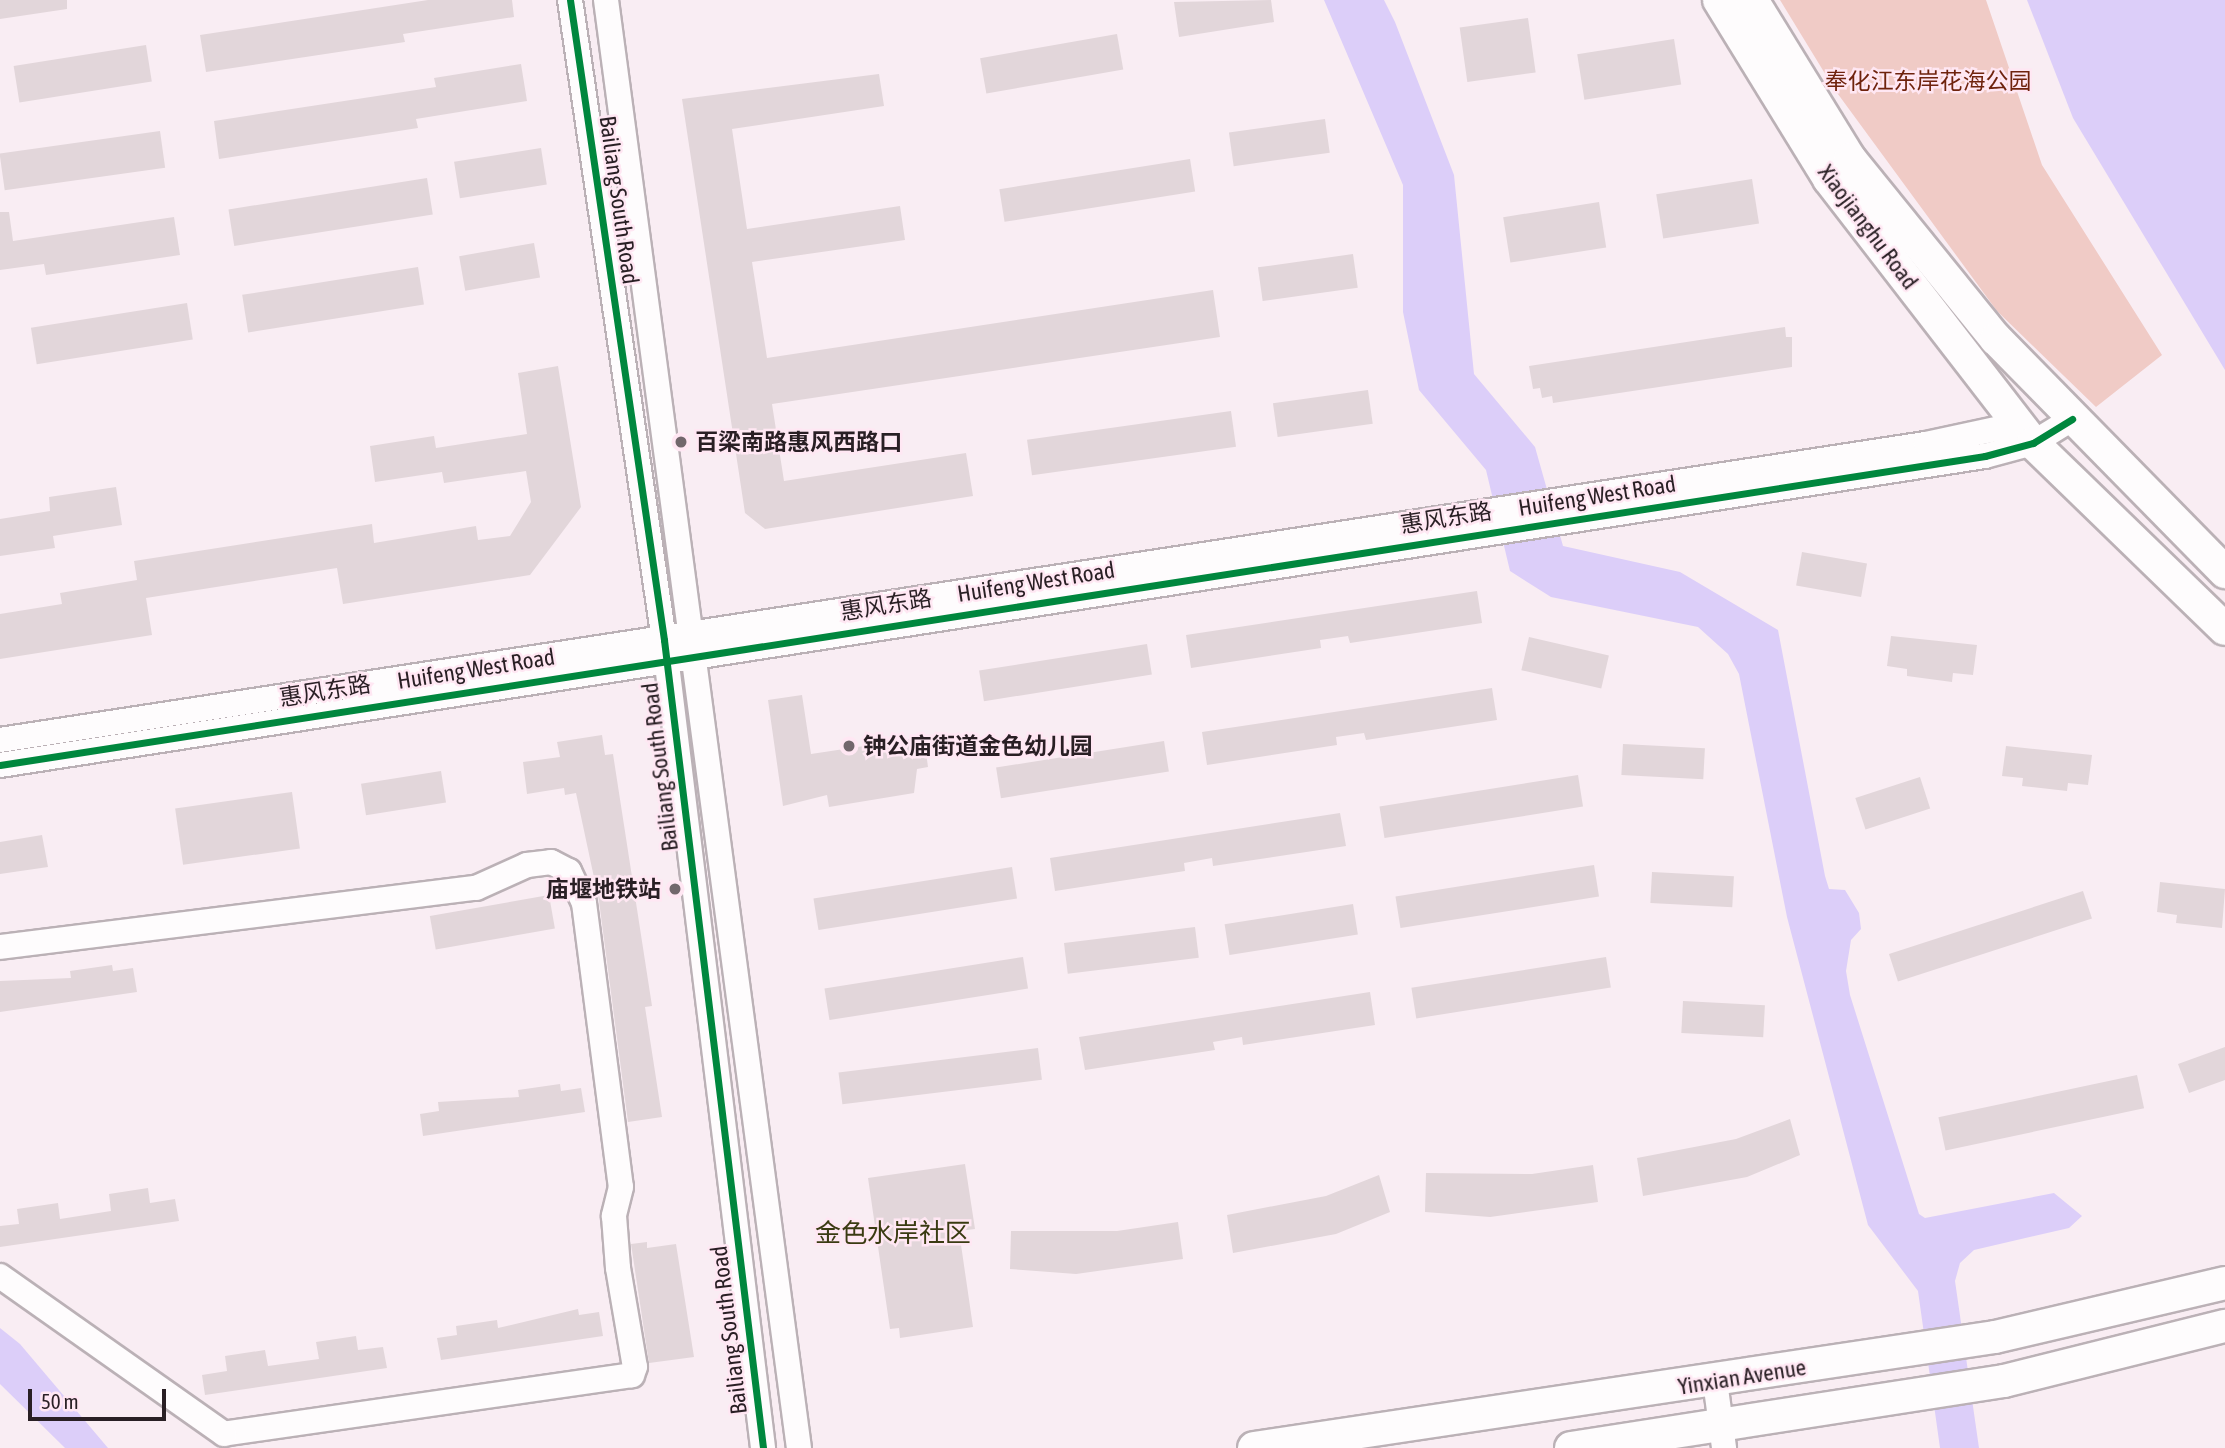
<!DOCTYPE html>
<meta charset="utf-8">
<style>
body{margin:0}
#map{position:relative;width:2225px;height:1448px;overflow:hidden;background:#f9edf3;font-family:"Asap Condensed","Noto Sans SC",sans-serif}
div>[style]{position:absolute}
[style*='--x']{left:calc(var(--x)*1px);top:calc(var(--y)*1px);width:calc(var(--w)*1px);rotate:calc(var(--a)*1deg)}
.green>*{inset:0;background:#f0cbc6}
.water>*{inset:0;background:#dccef9}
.building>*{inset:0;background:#e2d6da;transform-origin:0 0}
.roads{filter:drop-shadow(2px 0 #bbb1b6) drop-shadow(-2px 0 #bbb1b6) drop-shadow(0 2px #bbb1b6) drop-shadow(0 -2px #bbb1b6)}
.minor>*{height:24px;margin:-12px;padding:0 12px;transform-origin:12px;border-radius:12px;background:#fefcfd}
.major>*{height:32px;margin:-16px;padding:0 16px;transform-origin:16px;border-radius:16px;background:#fefcfd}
.cycleway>*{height:7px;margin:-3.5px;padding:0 3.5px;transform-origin:3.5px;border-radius:3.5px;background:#00873e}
.dots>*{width:19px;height:19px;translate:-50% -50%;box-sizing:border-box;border:4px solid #ffe7f3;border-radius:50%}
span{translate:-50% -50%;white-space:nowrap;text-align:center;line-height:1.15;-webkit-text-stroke:5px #ffe7f3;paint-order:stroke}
.park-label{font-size:23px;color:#6f230d}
.street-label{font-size:23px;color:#291f24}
.poi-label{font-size:23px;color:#291f24;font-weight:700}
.left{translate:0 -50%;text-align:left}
.right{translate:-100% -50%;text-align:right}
.quarter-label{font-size:26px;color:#3a3b12}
.scale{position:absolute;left:28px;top:1389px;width:138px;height:32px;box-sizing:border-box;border:4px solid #291f24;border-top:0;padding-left:9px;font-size:21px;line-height:24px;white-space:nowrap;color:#291f24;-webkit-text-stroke:5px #ffe7f3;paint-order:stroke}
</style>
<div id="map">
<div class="green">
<i style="clip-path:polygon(1780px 0,1986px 0,2042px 165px,2162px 355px,2096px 407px,1997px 311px,1835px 90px)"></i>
</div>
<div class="water">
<i style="clip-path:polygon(1324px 0,1384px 0,1395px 22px,1454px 175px,1474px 374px,1535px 447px,1563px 546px,1680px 572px,1778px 630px,1825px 876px,1829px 889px,1845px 890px,1859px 913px,1861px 929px,1851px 940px,1846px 971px,1850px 995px,1919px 1214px,1925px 1218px,2054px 1193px,2082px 1216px,2069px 1228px,1974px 1250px,1960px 1263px,1955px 1281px,1979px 1448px,1940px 1448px,1918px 1291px,1868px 1225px,1787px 917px,1739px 674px,1728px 654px,1698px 627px,1551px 597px,1510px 571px,1486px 470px,1419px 390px,1403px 312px,1403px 185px)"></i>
<i style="clip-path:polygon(2027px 0,2225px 0,2225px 370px,2073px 118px)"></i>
<i style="clip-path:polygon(0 1328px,20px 1344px,108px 1448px,65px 1448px,0 1384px)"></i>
</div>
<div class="building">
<i style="clip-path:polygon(0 0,67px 0,67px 9px,0 19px)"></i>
<i style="clip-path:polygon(428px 0,512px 0,514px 17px,403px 34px,405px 42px,206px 72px,200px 35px)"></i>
<i style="clip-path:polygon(1271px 0,1274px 22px,1179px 37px,1174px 2px)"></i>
<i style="left:1528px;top:18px;width:55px;height:69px;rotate:82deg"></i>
<i style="left:1117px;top:34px;width:36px;height:139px;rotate:80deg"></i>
<i style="left:1674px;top:39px;width:46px;height:98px;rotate:81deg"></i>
<i style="left:146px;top:45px;width:37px;height:134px;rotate:81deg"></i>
<i style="clip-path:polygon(521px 64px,527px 101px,416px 119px,418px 128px,219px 159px,214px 121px,436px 87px,434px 78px)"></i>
<i style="clip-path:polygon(879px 74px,884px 106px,732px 129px,747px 229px,900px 206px,905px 240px,752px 262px,767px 358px,1213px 290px,1220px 337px,772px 404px,784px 481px,966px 453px,973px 496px,765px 529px,745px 513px,682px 99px)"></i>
<i style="left:1325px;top:119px;width:34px;height:97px;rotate:82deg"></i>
<i style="left:160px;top:131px;width:37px;height:162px;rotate:82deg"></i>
<i style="left:541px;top:148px;width:37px;height:88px;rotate:81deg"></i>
<i style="left:1190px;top:159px;width:33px;height:193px;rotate:81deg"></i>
<i style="left:427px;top:178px;width:37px;height:201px;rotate:81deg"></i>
<i style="left:1752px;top:179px;width:45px;height:97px;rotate:81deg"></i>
<i style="left:1599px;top:202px;width:46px;height:97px;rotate:81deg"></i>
<i style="clip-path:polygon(0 212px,9px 212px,13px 241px,174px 217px,180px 255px,46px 275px,44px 264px,0 270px)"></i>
<i style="left:534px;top:243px;width:35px;height:76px;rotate:80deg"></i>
<i style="left:1353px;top:254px;width:34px;height:96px;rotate:82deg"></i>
<i style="left:418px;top:267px;width:38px;height:178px;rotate:81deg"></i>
<i style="left:187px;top:303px;width:37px;height:158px;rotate:81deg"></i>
<i style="clip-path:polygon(1785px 327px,1786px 337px,1792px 337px,1792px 367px,1553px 403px,1552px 396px,1542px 398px,1540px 388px,1533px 389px,1529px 366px)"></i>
<i style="clip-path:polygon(558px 366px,581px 507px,530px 575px,343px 604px,337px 568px,146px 598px,152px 635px,0 659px,0 614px,62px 604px,60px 593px,137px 580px,134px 561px,372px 524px,374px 543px,476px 526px,478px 540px,510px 536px,531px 502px,526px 471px,444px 483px,442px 472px,375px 482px,370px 446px,434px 436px,436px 448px,527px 434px,518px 373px)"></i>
<i style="left:1368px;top:390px;width:34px;height:96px;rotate:82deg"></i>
<i style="left:1231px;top:411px;width:36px;height:206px;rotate:82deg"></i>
<i style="clip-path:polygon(116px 487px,122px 525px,53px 536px,55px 548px,0 556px,0 519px,50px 511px,49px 497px)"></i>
<i style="left:1802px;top:552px;width:66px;height:34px;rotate:10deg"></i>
<i style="clip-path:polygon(1477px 591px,1482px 623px,1350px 643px,1348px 636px,1320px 640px,1321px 648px,1191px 668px,1186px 635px)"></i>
<i style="clip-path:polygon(1891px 636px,1977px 645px,1973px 675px,1953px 673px,1952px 682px,1907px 676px,1907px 669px,1887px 666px)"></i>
<i style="left:1529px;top:637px;width:82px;height:34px;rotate:13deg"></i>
<i style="left:1147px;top:644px;width:31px;height:170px;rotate:81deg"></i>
<i style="clip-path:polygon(1492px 688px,1497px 720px,1366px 740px,1364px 733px,1336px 737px,1337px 745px,1207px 765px,1202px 732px)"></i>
<i style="clip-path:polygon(802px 695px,811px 754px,924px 737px,928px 767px,917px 769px,914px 793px,829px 807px,827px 795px,783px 806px,768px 700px)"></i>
<i style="clip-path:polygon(602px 735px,605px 755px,613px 754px,652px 1006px,645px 1007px,662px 1117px,628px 1122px,599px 901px,576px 793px,565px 795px,564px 788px,527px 794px,523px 762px,560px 757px,557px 742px)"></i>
<i style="left:1164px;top:741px;width:31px;height:170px;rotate:81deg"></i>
<i style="left:1623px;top:744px;width:82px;height:31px;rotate:3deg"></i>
<i style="clip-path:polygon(2006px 746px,2092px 755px,2088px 785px,2068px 783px,2067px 791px,2022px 786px,2023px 778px,2002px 776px)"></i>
<i style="left:441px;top:771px;width:32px;height:81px;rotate:81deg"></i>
<i style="left:1578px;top:775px;width:32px;height:201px;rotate:81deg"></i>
<i style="left:1920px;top:777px;width:33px;height:68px;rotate:72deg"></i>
<i style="left:292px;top:792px;width:57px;height:118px;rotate:82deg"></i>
<i style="clip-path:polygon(1340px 813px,1346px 846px,1213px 866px,1212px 858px,1184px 863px,1185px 871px,1055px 891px,1050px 858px)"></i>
<i style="clip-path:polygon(42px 835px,48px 867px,0 874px,0 842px)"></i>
<i style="left:1594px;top:865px;width:32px;height:201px;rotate:81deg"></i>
<i style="left:1012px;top:867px;width:32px;height:201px;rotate:81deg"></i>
<i style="left:1652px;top:872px;width:82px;height:31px;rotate:3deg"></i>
<i style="clip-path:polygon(2160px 882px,2225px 889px,2222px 928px,2176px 923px,2177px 915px,2157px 912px)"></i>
<i style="left:2083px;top:891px;width:29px;height:204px;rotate:72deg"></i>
<i style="left:549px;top:895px;width:34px;height:121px;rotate:80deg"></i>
<i style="left:1353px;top:904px;width:31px;height:130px;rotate:81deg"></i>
<i style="left:1195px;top:927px;width:31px;height:132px;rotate:83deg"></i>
<i style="left:1023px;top:957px;width:32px;height:201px;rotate:81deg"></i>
<i style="left:1606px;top:957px;width:31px;height:197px;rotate:81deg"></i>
<i style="clip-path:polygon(112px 965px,113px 971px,133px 968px,137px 992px,0 1012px,0 981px,71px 978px,70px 971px)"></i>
<i style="clip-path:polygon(1370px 992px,1375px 1025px,1243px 1045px,1242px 1037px,1213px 1042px,1215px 1050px,1085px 1070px,1079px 1037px)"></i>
<i style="left:1683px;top:1001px;width:82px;height:32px;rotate:3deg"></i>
<i style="clip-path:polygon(2225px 1047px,2225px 1080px,2189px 1093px,2178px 1064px)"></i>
<i style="left:1038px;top:1048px;width:32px;height:201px;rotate:83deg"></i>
<i style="left:2137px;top:1075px;width:34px;height:203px;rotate:78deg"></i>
<i style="clip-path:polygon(560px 1084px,561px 1091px,581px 1088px,585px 1112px,423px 1136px,420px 1114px,439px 1111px,438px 1102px,519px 1097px,518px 1090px)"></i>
<i style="clip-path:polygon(1790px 1119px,1800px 1155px,1747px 1177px,1643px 1196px,1637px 1158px,1736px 1139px)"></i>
<i style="clip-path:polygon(965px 1164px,975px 1229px,959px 1231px,973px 1327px,900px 1338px,899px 1328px,890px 1329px,868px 1178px)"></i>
<i style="clip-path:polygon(1593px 1165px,1598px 1202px,1490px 1217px,1425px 1212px,1426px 1173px,1532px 1174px)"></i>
<i style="clip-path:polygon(1379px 1175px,1390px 1212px,1336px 1234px,1233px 1253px,1227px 1215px,1326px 1196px)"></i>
<i style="clip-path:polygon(148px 1188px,150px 1203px,175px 1199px,179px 1221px,0 1247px,0 1226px,19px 1224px,17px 1209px,58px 1203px,60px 1219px,111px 1211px,109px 1194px)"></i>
<i style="clip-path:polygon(1178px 1222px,1183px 1259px,1076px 1274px,1010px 1269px,1011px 1231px,1117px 1231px)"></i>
<i style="clip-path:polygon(647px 1242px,647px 1248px,676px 1244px,694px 1357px,649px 1363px,631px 1244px)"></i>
<i style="clip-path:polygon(578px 1309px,579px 1315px,599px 1312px,603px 1336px,441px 1360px,437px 1338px,457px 1335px,456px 1326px,497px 1320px,498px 1328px)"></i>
<i style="clip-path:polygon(356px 1336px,358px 1350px,383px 1347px,387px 1368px,205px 1395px,202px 1375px,227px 1371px,225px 1356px,265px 1350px,268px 1366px,319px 1359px,316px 1342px)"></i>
</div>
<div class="roads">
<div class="minor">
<i style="--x:570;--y:0;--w:647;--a:81.64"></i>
<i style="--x:664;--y:640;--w:814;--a:83.01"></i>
<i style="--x:606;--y:0;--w:1461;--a:82.41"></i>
<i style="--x:0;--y:740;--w:1949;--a:-8.74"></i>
<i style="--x:1926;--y:444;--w:95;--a:-12.1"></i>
<i style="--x:0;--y:765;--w:2009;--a:-8.85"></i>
<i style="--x:1985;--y:456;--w:50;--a:-15.2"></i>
<i style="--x:2033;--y:443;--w:46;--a:-31.6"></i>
<i style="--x:0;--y:947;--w:480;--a:-7.1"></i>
<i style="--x:476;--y:888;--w:56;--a:-24.3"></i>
<i style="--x:527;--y:865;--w:24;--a:-7"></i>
<i style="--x:551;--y:862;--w:20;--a:27"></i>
<i style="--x:569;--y:871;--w:35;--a:65"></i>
<i style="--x:584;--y:903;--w:286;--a:82.6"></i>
<i style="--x:621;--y:1187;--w:30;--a:104"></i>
<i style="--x:614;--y:1216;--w:52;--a:85.6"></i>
<i style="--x:618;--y:1268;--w:100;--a:80.3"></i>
<i style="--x:635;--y:1367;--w:9;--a:111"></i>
<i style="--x:632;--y:1375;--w:412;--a:171.8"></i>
<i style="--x:224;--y:1434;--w:274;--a:-144.8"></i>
<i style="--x:1715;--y:1381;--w:68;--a:82.3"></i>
</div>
<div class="major">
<i style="--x:1719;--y:0;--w:210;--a:58.4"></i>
<i style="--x:1829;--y:179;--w:334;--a:52.3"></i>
<i style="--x:2033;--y:443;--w:267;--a:44.1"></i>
<i style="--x:1752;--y:0;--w:187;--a:58.4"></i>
<i style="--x:1850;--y:159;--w:232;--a:51"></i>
<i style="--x:1996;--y:339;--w:327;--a:45.5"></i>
<i style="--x:1254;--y:1448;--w:749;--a:-8.52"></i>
<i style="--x:1995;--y:1337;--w:236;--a:-13.2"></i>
<i style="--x:1571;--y:1448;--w:438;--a:-8.8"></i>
<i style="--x:2004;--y:1381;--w:228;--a:-14"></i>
</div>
</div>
<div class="cycleway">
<i style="--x:570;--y:0;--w:647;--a:81.64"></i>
<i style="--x:664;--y:640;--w:814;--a:83.01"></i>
<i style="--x:0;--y:765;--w:2009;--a:-8.85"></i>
<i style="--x:1985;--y:456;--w:50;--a:-15.2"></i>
<i style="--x:2033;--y:443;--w:46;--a:-31.6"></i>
</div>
<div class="dots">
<i style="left:681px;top:442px;background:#72676c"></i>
<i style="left:849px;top:746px;background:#72676c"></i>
<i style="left:675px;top:889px;background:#72676c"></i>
</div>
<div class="park-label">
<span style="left:1928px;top:81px">奉化江东岸花海公园</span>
</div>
<div class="street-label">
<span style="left:619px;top:200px;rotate:82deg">Bailiang South Road</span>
<span style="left:1868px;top:227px;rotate:53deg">Xiaojianghu Road</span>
<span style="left:1597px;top:496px;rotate:-9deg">Huifeng West Road</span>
<span style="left:1446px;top:518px;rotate:-9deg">惠风东路</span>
<span style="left:1036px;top:582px;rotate:-9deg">Huifeng West Road</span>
<span style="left:886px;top:605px;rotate:-9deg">惠风东路</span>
<span style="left:476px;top:669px;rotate:-9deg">Huifeng West Road</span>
<span style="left:325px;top:691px;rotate:-9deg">惠风东路</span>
<span style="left:660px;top:767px;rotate:-97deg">Bailiang South Road</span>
<span style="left:729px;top:1330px;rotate:-97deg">Bailiang South Road</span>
<span style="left:1742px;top:1377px;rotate:-9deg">Yinxian Avenue</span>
</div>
<div class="poi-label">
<span class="left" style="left:695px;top:442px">百梁南路惠风西路口</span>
<span class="left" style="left:863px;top:746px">钟公庙街道金色幼儿园</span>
<span class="right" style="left:661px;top:889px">庙堰地铁站</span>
</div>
<div class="quarter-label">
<span style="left:893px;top:1234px">金色水岸社区</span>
</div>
<div class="scale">50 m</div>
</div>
